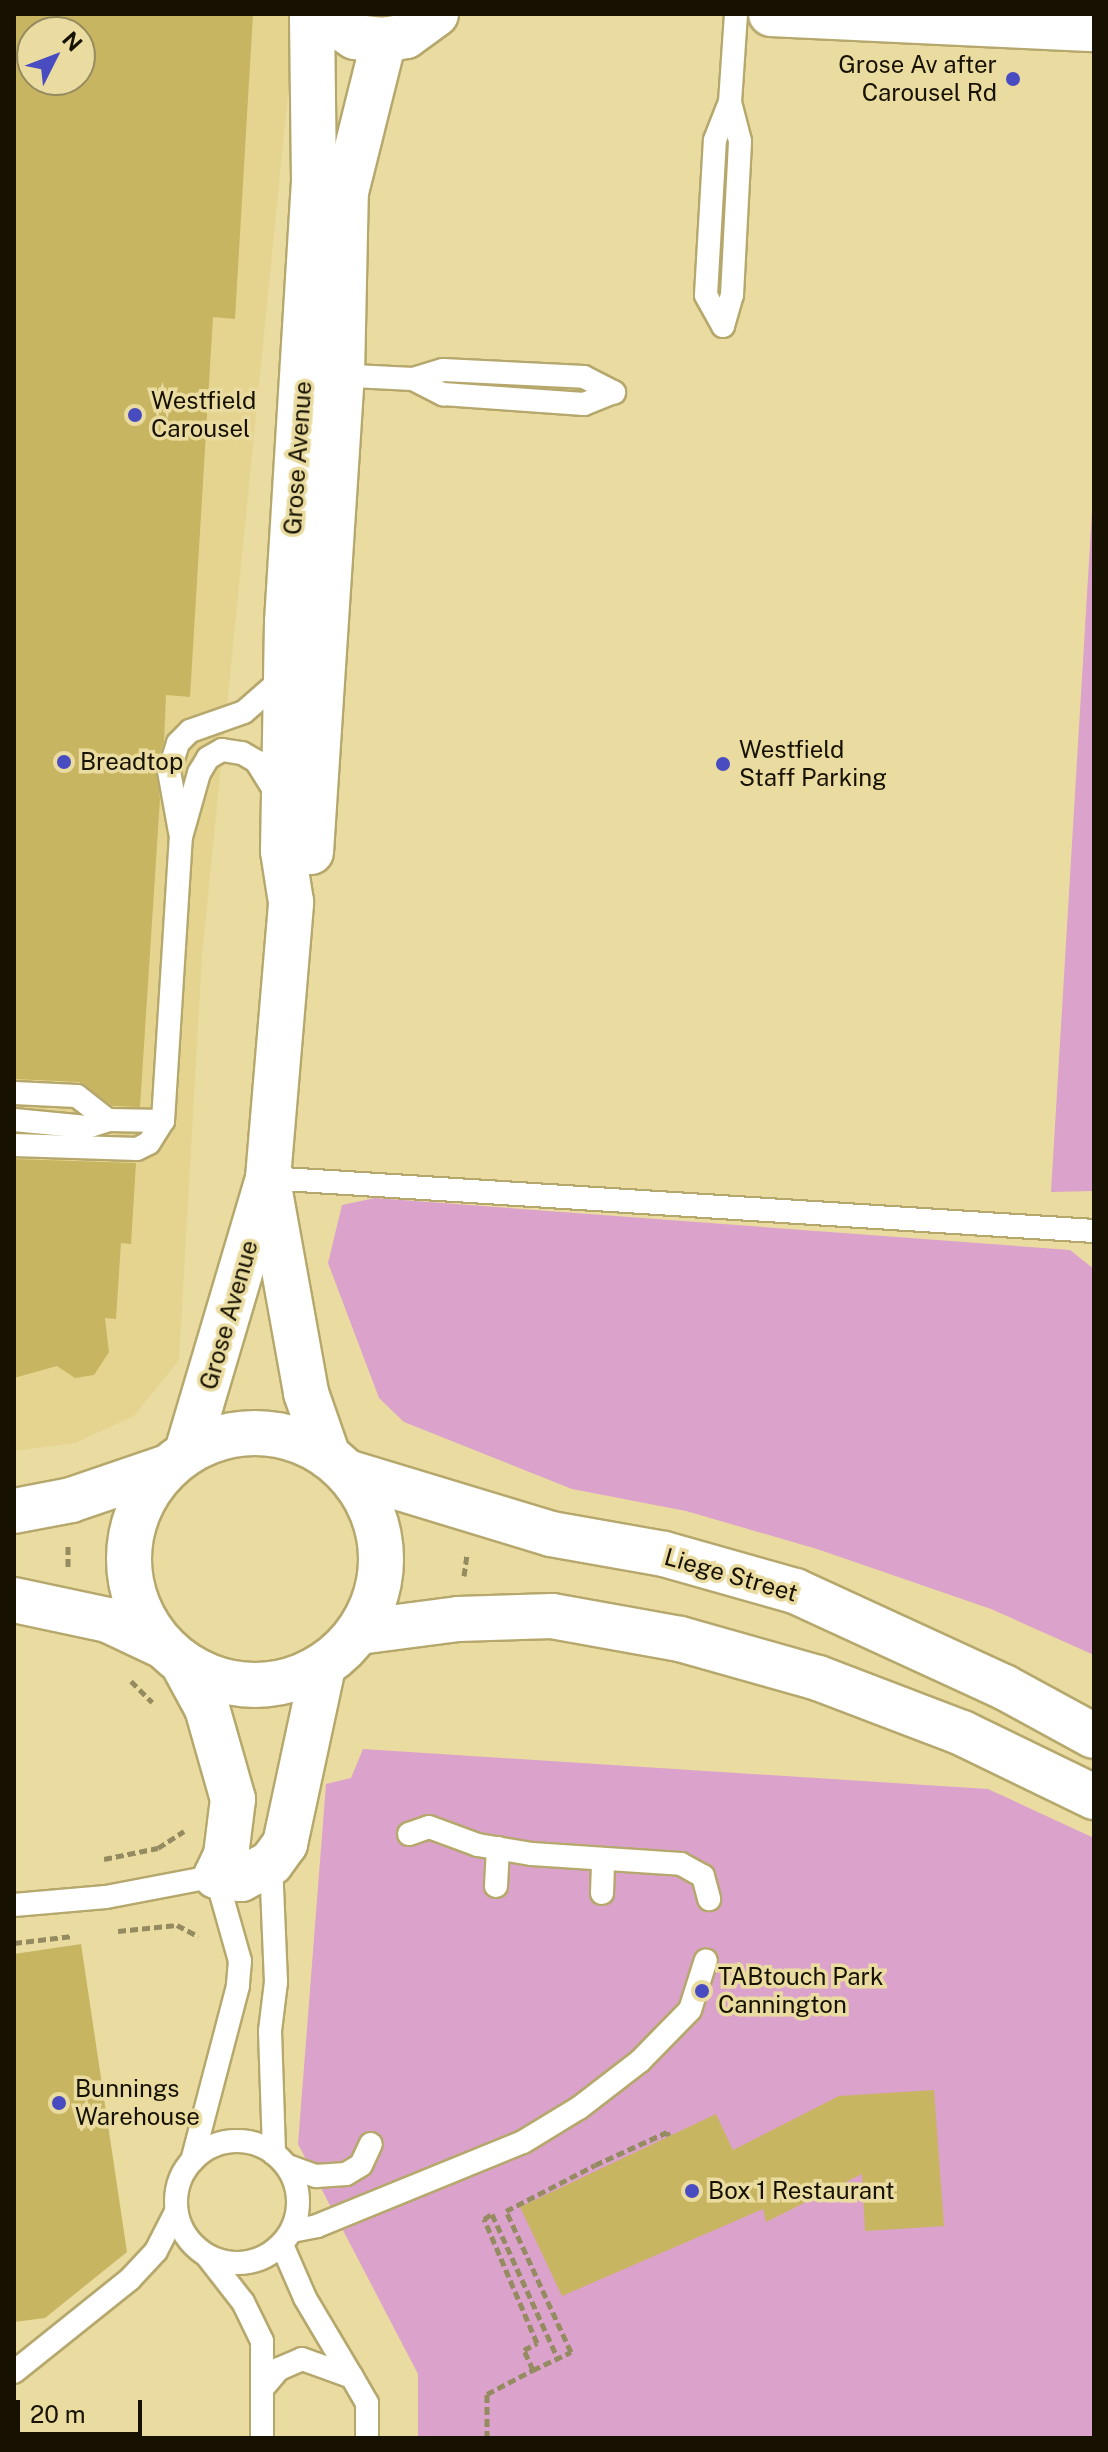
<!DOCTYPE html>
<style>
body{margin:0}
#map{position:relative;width:1108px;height:2452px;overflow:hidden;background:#eadca0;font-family:"Public Sans",sans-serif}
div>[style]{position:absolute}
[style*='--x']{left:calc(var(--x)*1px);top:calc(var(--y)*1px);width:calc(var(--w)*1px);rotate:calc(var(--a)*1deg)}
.built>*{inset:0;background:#e4d490}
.green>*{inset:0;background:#dba2cc}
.building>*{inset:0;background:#c8b561}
.path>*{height:5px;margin-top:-2.5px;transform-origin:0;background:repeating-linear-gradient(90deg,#958b60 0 8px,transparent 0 12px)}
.roads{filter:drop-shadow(2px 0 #b6a86d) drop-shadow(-2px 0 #b6a86d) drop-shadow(0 2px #b6a86d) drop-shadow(0 -2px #b6a86d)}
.lane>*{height:22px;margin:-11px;padding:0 11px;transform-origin:11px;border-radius:11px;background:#fff}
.lane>.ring{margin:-11px;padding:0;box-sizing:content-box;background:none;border:22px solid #fff;border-radius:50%}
.street>*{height:44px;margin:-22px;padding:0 22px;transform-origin:22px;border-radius:22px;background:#fff}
.secondary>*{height:44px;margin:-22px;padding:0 22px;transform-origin:22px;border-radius:22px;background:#fff}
.secondary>.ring{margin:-22px;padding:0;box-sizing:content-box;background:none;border:44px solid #fff;border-radius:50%}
.dots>*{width:22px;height:22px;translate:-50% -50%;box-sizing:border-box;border:4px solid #eadca0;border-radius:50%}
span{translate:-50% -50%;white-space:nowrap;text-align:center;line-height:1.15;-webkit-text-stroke:7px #eadca0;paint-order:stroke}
.poi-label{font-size:24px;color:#161100}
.right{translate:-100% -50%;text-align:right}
.left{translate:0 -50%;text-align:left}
.street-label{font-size:24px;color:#161100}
.frame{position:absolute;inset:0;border:16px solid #161100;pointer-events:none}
.north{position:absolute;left:16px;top:16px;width:80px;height:80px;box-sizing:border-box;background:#eadca0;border:2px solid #958b60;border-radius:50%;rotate:48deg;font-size:22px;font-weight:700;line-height:32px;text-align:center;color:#161100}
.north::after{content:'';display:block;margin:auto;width:28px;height:36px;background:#494bc1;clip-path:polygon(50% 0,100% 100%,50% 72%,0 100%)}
.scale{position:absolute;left:16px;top:2400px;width:126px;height:36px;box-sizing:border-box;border:4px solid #161100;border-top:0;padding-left:10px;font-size:24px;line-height:28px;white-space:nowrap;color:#161100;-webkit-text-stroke:6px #eadca0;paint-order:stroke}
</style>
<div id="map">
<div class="built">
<i style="clip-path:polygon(evenodd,14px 14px,296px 14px,202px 956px,179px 1360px,134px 1416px,75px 1443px,14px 1451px,14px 14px,32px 32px,80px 32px,80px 80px,32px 80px,32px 32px)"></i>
</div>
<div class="green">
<i style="clip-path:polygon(1094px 478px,1094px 1191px,1051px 1192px)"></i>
<i style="clip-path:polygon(375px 1198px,1070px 1250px,1094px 1269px,1094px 1655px,991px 1609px,817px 1549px,686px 1511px,572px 1489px,404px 1422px,379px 1398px,328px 1263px,342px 1205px)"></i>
<i style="clip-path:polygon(363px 1749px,988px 1789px,1094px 1838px,1094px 2438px,418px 2438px,418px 2374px,298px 2144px,326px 1784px,351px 1778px)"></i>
</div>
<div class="building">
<i style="clip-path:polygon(evenodd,14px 14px,253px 14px,235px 319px,213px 317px,190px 697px,166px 695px,164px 742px,156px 767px,160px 799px,140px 1107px,113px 1106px,79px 1082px,14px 1079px,14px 14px,32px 32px,80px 32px,80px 80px,32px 80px,32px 32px)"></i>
<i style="clip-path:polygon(14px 1159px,136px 1163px,131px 1244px,121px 1243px,116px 1319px,105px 1318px,109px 1352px,94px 1375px,75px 1378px,57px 1366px,14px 1378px)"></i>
<i style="clip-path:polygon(81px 1944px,127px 2252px,45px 2318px,14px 2322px,14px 1954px)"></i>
<i style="clip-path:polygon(934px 2090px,944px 2226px,865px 2231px,862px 2174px,766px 2222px,763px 2209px,562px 2296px,520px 2207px,716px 2114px,733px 2150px,839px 2096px)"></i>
</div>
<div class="path">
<i style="--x:68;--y:1567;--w:22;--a:-90"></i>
<i style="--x:464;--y:1576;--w:22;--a:-82"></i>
<i style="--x:131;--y:1681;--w:30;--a:45"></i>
<i style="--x:104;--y:1859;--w:55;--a:-11.5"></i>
<i style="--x:158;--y:1848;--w:31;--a:-33"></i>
<i style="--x:118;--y:1931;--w:59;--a:-5.8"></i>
<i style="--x:177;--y:1925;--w:24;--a:28"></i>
<i style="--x:14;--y:1943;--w:59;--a:-6.8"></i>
<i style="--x:533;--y:2370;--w:42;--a:-25.3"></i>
<i style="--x:571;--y:2352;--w:155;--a:-114.7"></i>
<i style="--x:506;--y:2211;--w:100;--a:-27.3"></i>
<i style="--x:595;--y:2165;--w:79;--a:-24.6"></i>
<i style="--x:667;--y:2132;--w:4;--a:63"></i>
<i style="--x:487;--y:2438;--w:44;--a:-90"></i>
<i style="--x:487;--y:2394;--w:52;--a:-27.6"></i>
<i style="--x:533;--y:2370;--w:22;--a:-114"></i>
<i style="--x:524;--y:2350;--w:15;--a:-28"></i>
<i style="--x:537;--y:2343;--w:135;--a:-113.1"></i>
<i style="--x:484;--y:2219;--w:9;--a:-32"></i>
<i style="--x:492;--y:2214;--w:159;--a:65.5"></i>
</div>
<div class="roads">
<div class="lane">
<i style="--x:723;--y:326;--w:35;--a:-119"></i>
<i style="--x:706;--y:295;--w:155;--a:-86.7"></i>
<i style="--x:715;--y:140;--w:41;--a:-68.5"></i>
<i style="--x:730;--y:102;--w:88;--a:-86.1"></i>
<i style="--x:723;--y:326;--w:32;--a:-74"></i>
<i style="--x:732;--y:295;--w:154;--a:-87"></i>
<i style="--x:740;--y:141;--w:40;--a:-104.4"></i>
<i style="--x:333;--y:375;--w:80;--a:2.9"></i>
<i style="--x:413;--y:379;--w:31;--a:-17"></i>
<i style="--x:443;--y:370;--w:141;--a:2.8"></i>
<i style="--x:584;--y:377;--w:34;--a:27"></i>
<i style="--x:413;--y:379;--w:34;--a:27"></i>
<i style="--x:443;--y:394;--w:141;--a:4.1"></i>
<i style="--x:584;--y:404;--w:32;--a:-22"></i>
<i style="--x:180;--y:832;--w:62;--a:-100.2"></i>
<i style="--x:169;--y:771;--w:29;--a:-72"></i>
<i style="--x:178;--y:743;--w:17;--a:-45"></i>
<i style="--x:190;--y:731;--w:57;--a:-19.4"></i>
<i style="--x:244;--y:712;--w:52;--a:-41.1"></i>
<i style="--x:14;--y:1093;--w:63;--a:2.7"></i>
<i style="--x:77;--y:1096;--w:39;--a:38"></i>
<i style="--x:108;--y:1120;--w:55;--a:1"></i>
<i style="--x:14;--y:1120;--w:73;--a:5.5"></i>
<i style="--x:87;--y:1127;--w:22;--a:-18"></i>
<i style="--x:14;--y:1145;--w:123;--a:1.9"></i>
<i style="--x:137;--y:1149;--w:13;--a:-27"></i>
<i style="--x:149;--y:1143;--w:26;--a:-58"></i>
<i style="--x:163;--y:1121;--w:285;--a:-86.4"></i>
<i style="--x:181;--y:837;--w:66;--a:-74.3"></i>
<i style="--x:199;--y:773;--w:17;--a:-59"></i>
<i style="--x:208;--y:758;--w:16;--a:-30"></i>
<i style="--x:222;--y:750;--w:20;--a:9"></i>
<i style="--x:242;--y:753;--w:16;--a:30"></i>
<i style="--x:256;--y:761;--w:40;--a:58"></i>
<i style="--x:268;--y:1178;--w:828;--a:3.67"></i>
<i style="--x:409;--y:1834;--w:21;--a:-19"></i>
<i style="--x:429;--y:1827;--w:52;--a:20.2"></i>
<i style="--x:478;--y:1845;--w:55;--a:9.5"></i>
<i style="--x:532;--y:1854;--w:149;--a:3.8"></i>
<i style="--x:681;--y:1864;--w:25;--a:29"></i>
<i style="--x:703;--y:1876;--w:24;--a:75"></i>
<i style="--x:271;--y:1863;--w:119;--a:87.6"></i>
<i style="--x:276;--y:1982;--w:49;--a:97"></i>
<i style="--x:270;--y:2031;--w:123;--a:88.1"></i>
<i style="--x:496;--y:1886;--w:38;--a:-87"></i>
<i style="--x:602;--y:1893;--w:34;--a:-88"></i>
<i style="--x:14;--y:1905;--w:92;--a:-5"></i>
<i style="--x:106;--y:1897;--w:112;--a:-10.8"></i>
<i style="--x:216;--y:1876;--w:88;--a:74.2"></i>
<i style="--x:240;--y:1961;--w:25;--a:95"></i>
<i style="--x:238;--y:1986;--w:181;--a:104.7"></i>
<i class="ring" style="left:176px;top:2141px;width:100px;height:100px"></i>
<i style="--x:288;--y:2166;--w:30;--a:20"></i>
<i style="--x:316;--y:2176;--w:30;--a:-4"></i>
<i style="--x:346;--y:2174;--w:17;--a:-31"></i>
<i style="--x:361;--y:2165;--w:23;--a:-65"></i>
<i style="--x:292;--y:2231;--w:25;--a:-11"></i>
<i style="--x:317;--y:2226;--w:222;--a:-22.2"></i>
<i style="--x:523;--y:2142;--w:66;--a:-31.3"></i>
<i style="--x:579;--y:2108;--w:77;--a:-37.6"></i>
<i style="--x:640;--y:2061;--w:71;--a:-45.6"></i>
<i style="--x:690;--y:2010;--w:52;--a:-72.3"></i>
<i style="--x:282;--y:2245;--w:58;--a:66.5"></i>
<i style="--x:305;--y:2298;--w:92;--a:59.3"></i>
<i style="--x:207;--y:2256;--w:58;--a:52"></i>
<i style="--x:243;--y:2302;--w:43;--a:64"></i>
<i style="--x:262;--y:2341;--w:48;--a:90"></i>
<i style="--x:14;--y:2372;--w:149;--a:-38.7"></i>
<i style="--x:130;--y:2279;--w:38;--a:-47"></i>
<i style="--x:156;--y:2251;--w:44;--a:-62.9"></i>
<i style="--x:262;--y:2438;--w:49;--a:-90"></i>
<i style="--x:262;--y:2389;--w:26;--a:-50"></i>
<i style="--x:279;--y:2369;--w:25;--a:-23"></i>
<i style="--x:302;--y:2359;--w:53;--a:19.8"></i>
<i style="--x:352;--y:2377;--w:30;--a:60"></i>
<i style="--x:367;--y:2403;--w:35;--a:90"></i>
</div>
<div class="street">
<i style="--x:347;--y:1472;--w:213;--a:16.9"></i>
<i style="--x:551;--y:1534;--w:115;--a:10"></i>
<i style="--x:664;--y:1554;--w:136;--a:15.8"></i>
<i style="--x:795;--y:1591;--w:230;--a:24.7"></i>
<i style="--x:1004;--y:1687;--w:102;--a:28.6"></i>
<i style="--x:359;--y:1632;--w:100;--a:-7.5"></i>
<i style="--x:458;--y:1619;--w:94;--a:-1.8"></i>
<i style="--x:552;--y:1616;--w:130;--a:10.2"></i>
<i style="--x:680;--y:1639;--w:143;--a:15.8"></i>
<i style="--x:818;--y:1678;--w:154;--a:20.9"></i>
<i style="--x:962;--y:1733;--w:147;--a:25.9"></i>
<i style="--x:182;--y:1662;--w:52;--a:61.5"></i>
<i style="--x:207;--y:1708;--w:95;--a:74.1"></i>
<i style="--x:233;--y:1799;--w:56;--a:97.1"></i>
<i style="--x:226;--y:1855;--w:23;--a:115"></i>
<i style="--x:216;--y:1876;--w:25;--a:7"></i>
<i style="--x:241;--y:1879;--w:34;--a:-28"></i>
<i style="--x:271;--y:1863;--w:24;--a:-54"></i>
<i style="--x:285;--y:1844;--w:182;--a:-77.9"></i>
</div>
<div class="secondary">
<i style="--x:321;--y:14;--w:41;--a:34.1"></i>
<i style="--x:355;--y:37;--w:29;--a:6"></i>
<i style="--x:384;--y:40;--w:22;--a:-10"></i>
<i style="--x:406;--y:36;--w:37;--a:-36"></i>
<i style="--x:771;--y:14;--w:323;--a:2.7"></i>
<i style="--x:311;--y:852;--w:477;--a:-86.3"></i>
<i style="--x:342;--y:376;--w:184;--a:-88.8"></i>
<i style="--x:346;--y:192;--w:157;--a:-76"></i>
<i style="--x:270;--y:1192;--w:204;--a:79.8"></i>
<i style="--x:306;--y:1393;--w:67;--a:70.8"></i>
<i class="ring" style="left:129px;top:1433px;width:208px;height:208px"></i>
<i style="--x:187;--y:1452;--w:286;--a:-73.5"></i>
<i style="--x:268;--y:1178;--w:277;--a:-85.2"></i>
<i style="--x:291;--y:902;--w:52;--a:-98.9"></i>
<i style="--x:283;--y:851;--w:229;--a:-89"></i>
<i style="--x:287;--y:622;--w:442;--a:-86.5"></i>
<i style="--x:314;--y:181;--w:167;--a:-90.7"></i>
<i style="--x:14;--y:1511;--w:58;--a:-10.9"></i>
<i style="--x:71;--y:1500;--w:102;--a:-18.8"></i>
<i style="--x:14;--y:1600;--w:96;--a:12"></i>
<i style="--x:108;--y:1620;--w:61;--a:25.3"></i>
</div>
</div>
<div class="dots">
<i style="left:1013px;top:79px;background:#494bc1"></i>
<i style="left:135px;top:415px;background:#494bc1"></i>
<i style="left:64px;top:762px;background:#494bc1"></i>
<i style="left:723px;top:764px;background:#494bc1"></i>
<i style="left:702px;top:1991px;background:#494bc1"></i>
<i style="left:59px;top:2103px;background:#494bc1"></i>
<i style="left:692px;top:2191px;background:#494bc1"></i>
</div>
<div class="poi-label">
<span class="right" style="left:997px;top:79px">Grose Av after<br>Carousel Rd</span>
<span class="left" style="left:151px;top:415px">Westfield<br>Carousel</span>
<span class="left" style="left:739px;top:764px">Westfield<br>Staff Parking</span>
<span class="left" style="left:80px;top:762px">Breadtop</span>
<span class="left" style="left:718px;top:1991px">TABtouch Park<br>Cannington</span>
<span class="left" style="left:75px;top:2103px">Bunnings<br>Warehouse</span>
<span class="left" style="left:708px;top:2191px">Box 1 Restaurant</span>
</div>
<div class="street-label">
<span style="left:298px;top:458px;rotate:-86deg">Grose Avenue</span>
<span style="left:229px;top:1315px;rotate:-74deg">Grose Avenue</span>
<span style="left:731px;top:1575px;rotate:16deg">Liege Street</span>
</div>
<div class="frame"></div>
<div class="north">N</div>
<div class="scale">20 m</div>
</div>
